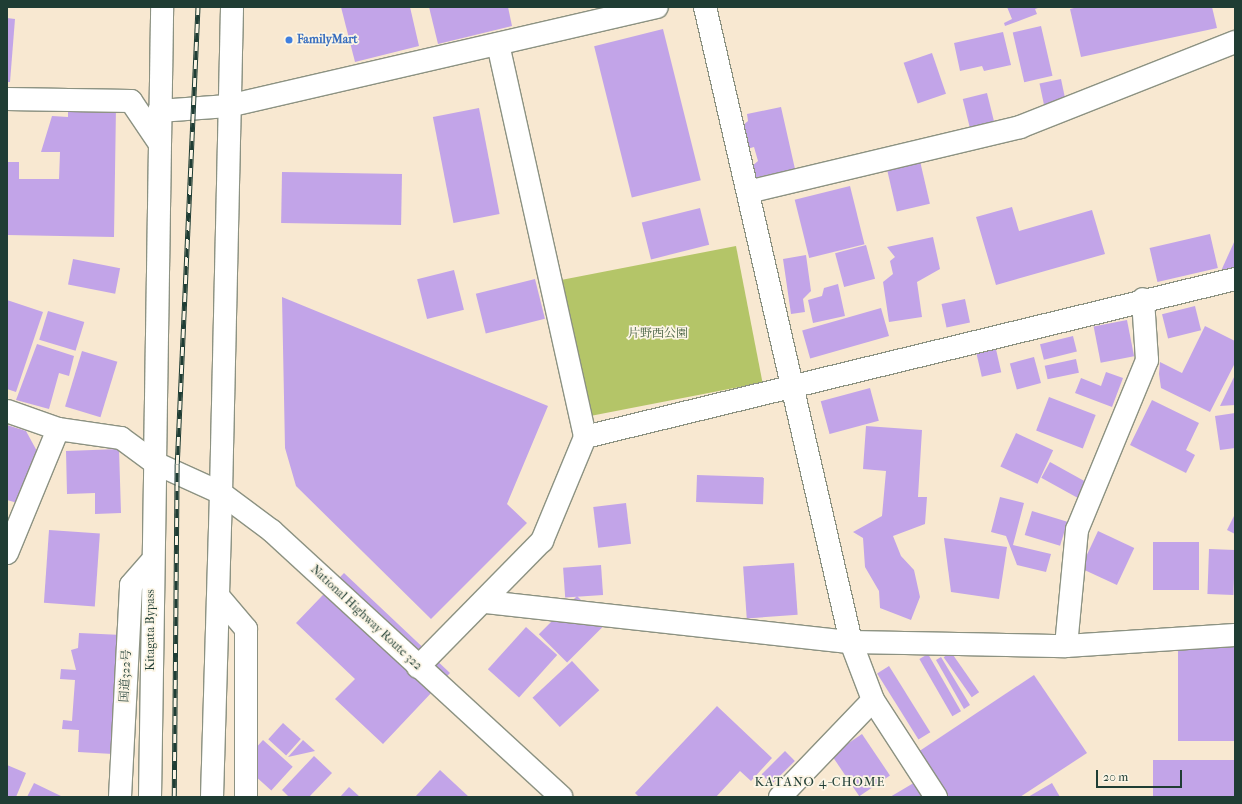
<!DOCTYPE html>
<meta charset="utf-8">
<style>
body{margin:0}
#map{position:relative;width:1242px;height:804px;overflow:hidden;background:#f8e8d1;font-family:"IM FELL French Canon","Noto Serif JP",serif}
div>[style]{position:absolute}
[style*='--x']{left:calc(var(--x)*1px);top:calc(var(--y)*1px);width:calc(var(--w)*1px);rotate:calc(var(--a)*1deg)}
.green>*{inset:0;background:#b4c568;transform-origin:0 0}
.building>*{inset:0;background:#c2a4e8;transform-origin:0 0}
.roads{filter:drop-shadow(1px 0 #8c9282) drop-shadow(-1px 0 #8c9282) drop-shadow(0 1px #8c9282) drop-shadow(0 -1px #8c9282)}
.minor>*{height:22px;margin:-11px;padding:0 11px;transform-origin:11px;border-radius:11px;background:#fff}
.highway>*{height:22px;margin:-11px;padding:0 11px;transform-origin:11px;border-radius:11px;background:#fff}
.rail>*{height:4.5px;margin-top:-2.25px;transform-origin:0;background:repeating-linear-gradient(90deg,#fcf5e5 0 9px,#1f3d34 0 18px);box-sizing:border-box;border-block:1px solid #1f3d34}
.dots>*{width:11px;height:11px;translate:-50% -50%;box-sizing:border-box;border:2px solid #fcf5e5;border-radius:50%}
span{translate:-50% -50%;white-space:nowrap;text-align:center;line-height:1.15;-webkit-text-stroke:3.5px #fcf5e5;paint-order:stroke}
.shop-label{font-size:12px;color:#366cbe;font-weight:700}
.left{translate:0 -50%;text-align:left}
.park-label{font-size:12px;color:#445f41}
.street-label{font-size:12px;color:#1f3d34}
.neighbourhood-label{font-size:13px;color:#1f3d34;letter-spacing:1px}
.frame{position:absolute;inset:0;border:8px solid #1f3d34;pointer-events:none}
.scale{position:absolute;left:1096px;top:770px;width:86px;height:18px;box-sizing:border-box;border:2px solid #1f3d34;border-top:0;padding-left:5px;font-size:12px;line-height:14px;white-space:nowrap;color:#1f3d34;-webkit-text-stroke:3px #fcf5e5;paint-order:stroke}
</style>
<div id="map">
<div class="green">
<i style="left:736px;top:246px;width:139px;height:186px;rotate:79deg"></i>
</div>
<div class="building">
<i style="clip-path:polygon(341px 7px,410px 7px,419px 46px,355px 62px)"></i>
<i style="clip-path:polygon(429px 7px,508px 7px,512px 26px,438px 44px)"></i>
<i style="clip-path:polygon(1007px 7px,1041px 7px,1035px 9px,1037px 14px,1005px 26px,1004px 23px,1012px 19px)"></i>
<i style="clip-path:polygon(1078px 7px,1212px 7px,1217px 28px,1081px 57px,1070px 9px)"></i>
<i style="clip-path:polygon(7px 18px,15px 19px,10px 82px,7px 82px)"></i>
<i style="left:1041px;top:26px;width:51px;height:29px;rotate:77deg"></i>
<i style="left:663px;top:29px;width:156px;height:71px;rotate:76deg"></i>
<i style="clip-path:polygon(1003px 32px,1011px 65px,984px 71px,982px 66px,960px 71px,954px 43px)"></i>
<i style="left:932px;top:53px;width:43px;height:30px;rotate:71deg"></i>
<i style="left:1061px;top:79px;width:25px;height:22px;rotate:78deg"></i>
<i style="left:987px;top:93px;width:29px;height:25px;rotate:76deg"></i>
<i style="clip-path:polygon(68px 106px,116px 107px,114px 237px,7px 235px,7px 162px,19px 162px,19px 179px,59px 179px,60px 152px,41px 152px,52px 116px,68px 117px)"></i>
<i style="clip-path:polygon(781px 107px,795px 169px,753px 178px,751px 167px,758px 161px,754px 147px,747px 149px,741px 127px,748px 121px,747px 114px)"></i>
<i style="left:479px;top:108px;width:108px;height:47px;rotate:79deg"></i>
<i style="left:920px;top:161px;width:44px;height:34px;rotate:77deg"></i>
<i style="left:282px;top:172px;width:120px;height:51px;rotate:1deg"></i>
<i style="left:850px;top:186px;width:60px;height:57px;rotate:76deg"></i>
<i style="clip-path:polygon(1012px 207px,1019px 231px,1092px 210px,1105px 254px,996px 285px,976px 217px)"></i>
<i style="left:700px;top:208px;width:38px;height:60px;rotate:76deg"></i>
<i style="left:1210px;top:234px;width:35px;height:62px;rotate:77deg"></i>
<i style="clip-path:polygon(933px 237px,940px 269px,917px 282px,922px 317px,889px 322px,883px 282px,893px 274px,890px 261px,895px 257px,887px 247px)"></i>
<i style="clip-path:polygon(1235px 240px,1235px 268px,1221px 271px)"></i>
<i style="left:866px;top:245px;width:35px;height:32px;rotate:75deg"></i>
<i style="clip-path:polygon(806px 255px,811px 291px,803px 299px,805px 312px,791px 314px,783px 259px)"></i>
<i style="left:73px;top:259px;width:48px;height:26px;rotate:11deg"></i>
<i style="left:454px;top:270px;width:41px;height:38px;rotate:76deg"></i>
<i style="left:535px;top:279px;width:41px;height:61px;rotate:76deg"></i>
<i style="clip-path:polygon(838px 284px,845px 316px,813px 323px,808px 300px,822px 296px,824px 288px)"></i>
<i style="clip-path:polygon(282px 297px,548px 406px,507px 504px,527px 523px,431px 619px,296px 486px,285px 448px)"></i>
<i style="left:965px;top:299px;width:24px;height:24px;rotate:78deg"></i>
<i style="clip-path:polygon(7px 300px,43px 312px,16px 392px,7px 389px)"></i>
<i style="left:1195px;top:306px;width:25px;height:34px;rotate:76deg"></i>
<i style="left:881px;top:308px;width:29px;height:82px;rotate:74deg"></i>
<i style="left:48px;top:311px;width:38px;height:30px;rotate:17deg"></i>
<i style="left:1127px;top:320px;width:37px;height:34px;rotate:79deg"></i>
<i style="clip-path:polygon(1205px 326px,1235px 341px,1235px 363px,1210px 412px,1161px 388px,1159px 374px,1160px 362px,1182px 373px)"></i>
<i style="left:1073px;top:336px;width:16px;height:34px;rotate:76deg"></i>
<i style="clip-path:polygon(37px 344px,74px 356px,69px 376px,59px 373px,49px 409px,16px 400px)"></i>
<i style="left:995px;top:345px;width:28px;height:20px;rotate:77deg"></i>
<i style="left:82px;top:351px;width:37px;height:58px;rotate:17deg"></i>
<i style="left:1034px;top:357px;width:27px;height:25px;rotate:75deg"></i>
<i style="left:1076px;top:359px;width:14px;height:32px;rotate:78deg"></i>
<i style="clip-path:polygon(1106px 372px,1123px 378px,1112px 407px,1075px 393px,1081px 378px,1101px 386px)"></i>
<i style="clip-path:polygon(1235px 375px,1235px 405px,1220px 406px)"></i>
<i style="left:870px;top:388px;width:34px;height:51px;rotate:75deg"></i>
<i style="left:1049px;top:397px;width:50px;height:36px;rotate:21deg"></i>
<i style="clip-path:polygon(1152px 400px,1199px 423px,1186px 450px,1195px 455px,1186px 473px,1130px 445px)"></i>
<i style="clip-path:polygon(1235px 413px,1235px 448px,1220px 450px,1215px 416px)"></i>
<i style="clip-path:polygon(7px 425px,26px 431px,38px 453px,21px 504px,7px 500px)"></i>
<i style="clip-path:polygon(866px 426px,922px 430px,918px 497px,927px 497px,925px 524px,893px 536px,901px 556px,914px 570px,920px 597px,911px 620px,880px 608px,879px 591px,865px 567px,863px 538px,853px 532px,882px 516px,886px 471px,863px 469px)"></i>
<i style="left:1016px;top:433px;width:41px;height:37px;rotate:25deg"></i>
<i style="clip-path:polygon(119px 449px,121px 513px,95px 514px,95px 493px,67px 494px,66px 451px)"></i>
<i style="left:1050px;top:462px;width:47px;height:18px;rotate:29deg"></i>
<i style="left:697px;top:475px;width:67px;height:27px;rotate:2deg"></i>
<i style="clip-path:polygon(1000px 497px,1024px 503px,1013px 545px,1051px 554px,1046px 572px,1017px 565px,1006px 536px,991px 532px)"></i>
<i style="left:626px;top:503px;width:41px;height:33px;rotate:83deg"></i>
<i style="left:1032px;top:511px;width:37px;height:25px;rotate:17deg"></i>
<i style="clip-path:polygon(1235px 514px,1235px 534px,1227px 530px)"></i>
<i style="left:49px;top:530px;width:51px;height:73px;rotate:4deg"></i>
<i style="left:1098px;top:531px;width:40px;height:41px;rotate:25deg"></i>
<i style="clip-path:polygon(944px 538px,1007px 547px,999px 599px,951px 592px)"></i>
<i style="left:1153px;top:542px;width:46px;height:48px"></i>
<i style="left:1209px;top:549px;width:26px;height:45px;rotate:2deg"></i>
<i style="left:794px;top:563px;width:52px;height:51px;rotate:86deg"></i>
<i style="left:601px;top:565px;width:30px;height:38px;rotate:86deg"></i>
<i style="clip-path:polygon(344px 573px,450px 673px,383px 744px,335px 699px,355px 679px,296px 623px)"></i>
<i style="left:577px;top:596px;width:40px;height:54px;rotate:45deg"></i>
<i style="left:526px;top:627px;width:42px;height:57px;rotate:42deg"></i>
<i style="clip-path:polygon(79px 633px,122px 635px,113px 754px,78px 752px,79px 730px,62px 729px,63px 720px,72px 721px,75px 680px,60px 679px,61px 669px,76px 670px,71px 650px,78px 648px)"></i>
<i style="left:1235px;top:647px;width:94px;height:57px;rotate:90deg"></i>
<i style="left:951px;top:652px;width:49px;height:9px;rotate:55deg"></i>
<i style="left:928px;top:654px;width:66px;height:10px;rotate:60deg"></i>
<i style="clip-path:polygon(941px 657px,970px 705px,964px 709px,936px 660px)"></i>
<i style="left:572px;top:661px;width:40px;height:54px;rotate:47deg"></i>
<i style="left:889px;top:666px;width:78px;height:14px;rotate:58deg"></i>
<i style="clip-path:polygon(1034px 675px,1087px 753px,1020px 797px,949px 797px,918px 752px)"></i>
<i style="clip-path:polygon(717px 706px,772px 758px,751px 781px,740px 771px,716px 797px,639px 797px,635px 793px)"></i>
<i style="left:283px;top:723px;width:24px;height:22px;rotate:42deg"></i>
<i style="left:862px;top:734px;width:50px;height:37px;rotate:56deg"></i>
<i style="left:263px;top:740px;width:40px;height:32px;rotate:42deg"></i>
<i style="clip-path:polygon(303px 740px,315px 751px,288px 757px)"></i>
<i style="left:785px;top:751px;width:14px;height:33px;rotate:45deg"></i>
<i style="clip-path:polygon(314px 756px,332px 773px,309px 797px,289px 797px,282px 790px)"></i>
<i style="left:1235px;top:760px;width:37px;height:82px;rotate:90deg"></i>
<i style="clip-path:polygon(7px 765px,26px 773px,16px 797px,7px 797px)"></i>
<i style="clip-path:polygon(440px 770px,469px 797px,415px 797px)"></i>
<i style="clip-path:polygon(917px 781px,927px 797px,890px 797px)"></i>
<i style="clip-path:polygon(34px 783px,63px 797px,27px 797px)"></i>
<i style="clip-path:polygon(1052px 783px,1060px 797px,1028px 797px)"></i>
<i style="clip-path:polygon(349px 787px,360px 797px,340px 797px)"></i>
</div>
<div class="roads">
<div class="minor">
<i style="--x:705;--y:7;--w:652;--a:77.05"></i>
<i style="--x:851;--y:642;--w:62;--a:69.2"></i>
<i style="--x:873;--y:700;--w:116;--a:57"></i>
<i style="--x:498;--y:44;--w:403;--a:77.5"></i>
<i style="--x:7;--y:99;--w:124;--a:0.9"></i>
<i style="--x:131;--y:101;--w:48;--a:56"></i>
<i style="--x:159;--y:111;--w:69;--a:-4.1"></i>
<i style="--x:228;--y:106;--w:440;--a:-13"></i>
<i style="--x:748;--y:192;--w:280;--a:-13.4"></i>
<i style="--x:1020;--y:127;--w:231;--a:-21.6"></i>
<i style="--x:7;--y:411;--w:54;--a:19.4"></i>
<i style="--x:58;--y:429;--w:64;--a:8.1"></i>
<i style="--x:121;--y:438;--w:42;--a:36.3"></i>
<i style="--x:155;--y:463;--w:456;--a:-89.1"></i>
<i style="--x:221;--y:493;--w:486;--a:-88.7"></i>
<i style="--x:7;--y:553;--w:134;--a:-67.6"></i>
<i style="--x:219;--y:597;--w:42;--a:49.8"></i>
<i style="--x:246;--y:629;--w:168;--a:90"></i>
<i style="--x:486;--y:602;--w:367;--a:6.3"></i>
<i style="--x:851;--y:642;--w:215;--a:1.1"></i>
<i style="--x:1066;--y:646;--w:169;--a:-3.7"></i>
<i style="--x:1066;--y:646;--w:117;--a:-84.6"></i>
<i style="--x:1077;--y:530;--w:184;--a:-67.6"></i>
<i style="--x:1147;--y:360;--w:61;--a:-93.8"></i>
<i style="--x:418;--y:667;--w:177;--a:-45.5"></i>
<i style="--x:542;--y:541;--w:113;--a:-67.5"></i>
<i style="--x:585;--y:437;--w:669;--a:-13.66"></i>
<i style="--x:120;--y:797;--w:212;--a:-87"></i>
<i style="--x:131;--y:585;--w:30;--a:-49"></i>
<i style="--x:780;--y:797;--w:134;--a:-46.2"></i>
</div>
<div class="highway">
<i style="--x:150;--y:797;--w:334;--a:-89.1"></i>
<i style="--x:155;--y:463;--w:72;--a:24.4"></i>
<i style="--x:221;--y:493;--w:64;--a:36.7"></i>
<i style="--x:272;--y:531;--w:393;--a:42.6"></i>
<i style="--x:212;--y:797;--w:304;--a:-88.3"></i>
</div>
</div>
<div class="rail">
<i style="--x:174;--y:797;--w:333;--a:-89.5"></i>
<i style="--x:177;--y:464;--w:457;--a:-87.4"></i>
</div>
<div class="dots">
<i style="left:289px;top:40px;background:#3f7fe0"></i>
</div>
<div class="shop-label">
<span class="left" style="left:297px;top:40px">FamilyMart</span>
</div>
<div class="park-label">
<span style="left:658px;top:334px">片野西公園</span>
</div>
<div class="street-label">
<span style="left:366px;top:618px;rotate:43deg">National Highway Route 322</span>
<span style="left:151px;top:630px;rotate:-90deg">Kitagata Bypass</span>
<span style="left:126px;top:676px;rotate:-87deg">国道322号</span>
</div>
<div class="neighbourhood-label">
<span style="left:820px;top:782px">KATANO 4-CHOME</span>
</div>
<div class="frame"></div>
<div class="scale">20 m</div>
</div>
